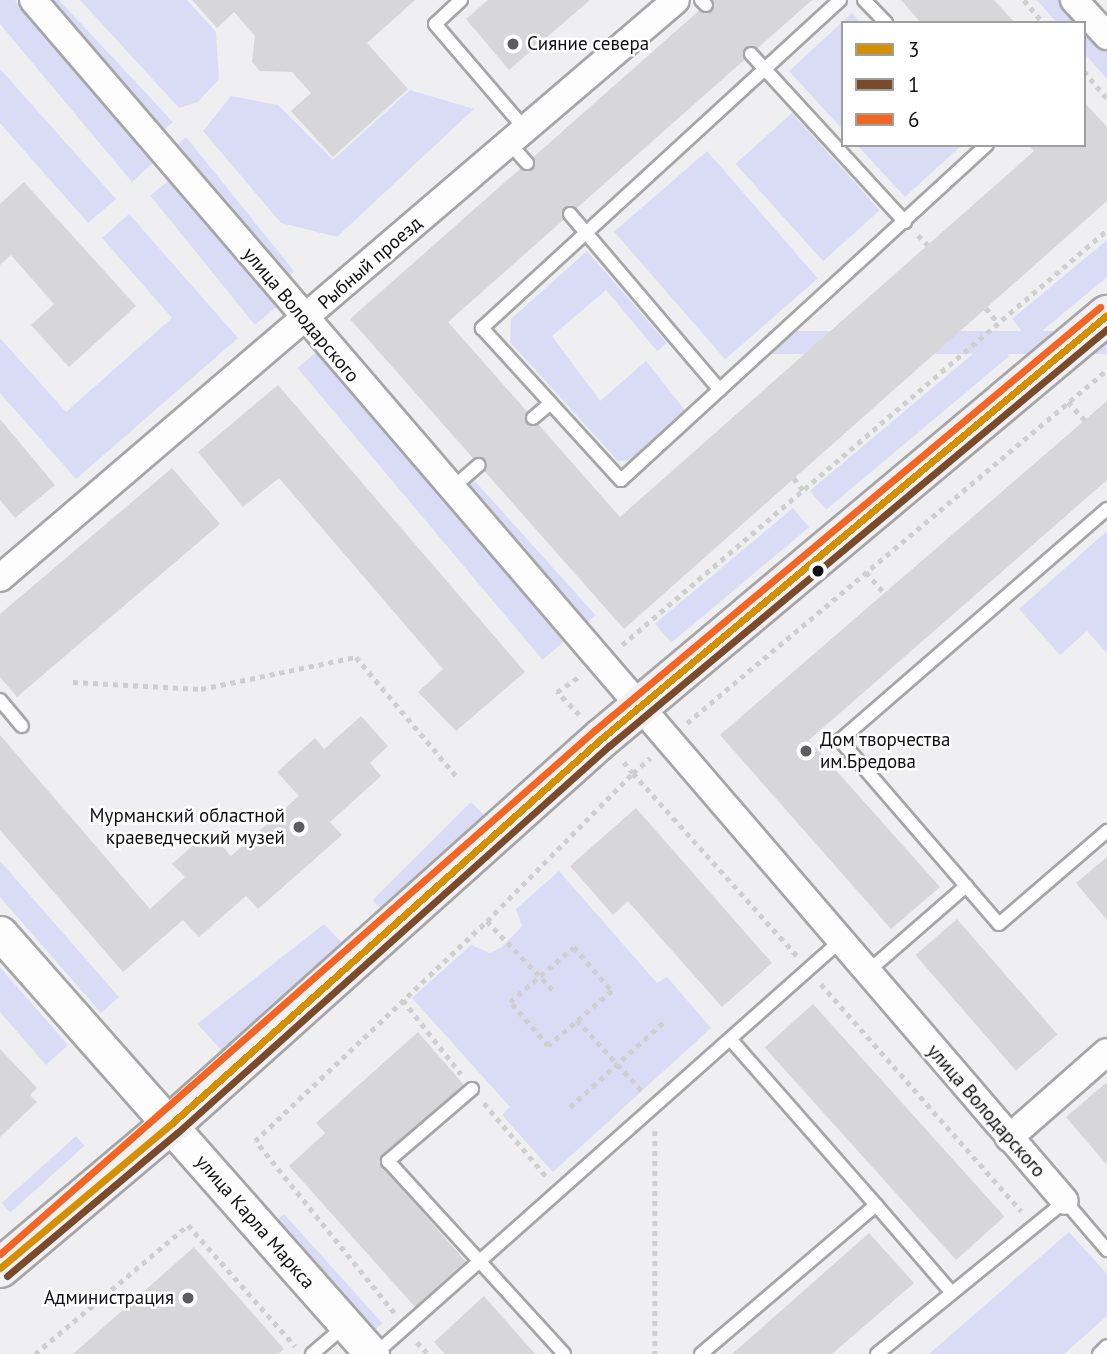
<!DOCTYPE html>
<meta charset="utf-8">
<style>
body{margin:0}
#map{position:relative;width:1107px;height:1354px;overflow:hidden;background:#efeff2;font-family:"PT Sans",sans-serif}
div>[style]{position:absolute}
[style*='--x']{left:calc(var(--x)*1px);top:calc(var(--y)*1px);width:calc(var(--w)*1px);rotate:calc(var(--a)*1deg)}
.green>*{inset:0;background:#dadcf5;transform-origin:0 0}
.building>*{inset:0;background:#d7d7d9;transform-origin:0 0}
.path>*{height:4.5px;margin-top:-2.25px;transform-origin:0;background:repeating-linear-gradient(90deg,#cfcfd0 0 5px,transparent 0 10px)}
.roads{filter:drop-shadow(2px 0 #a6a6a8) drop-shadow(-2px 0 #a6a6a8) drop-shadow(0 2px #a6a6a8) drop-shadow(0 -2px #a6a6a8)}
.service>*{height:12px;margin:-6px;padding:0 6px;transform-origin:6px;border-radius:6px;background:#fdfdfd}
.minor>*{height:26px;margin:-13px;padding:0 13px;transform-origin:13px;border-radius:13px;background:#fdfdfd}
.tertiary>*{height:33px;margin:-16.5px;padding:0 16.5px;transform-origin:16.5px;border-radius:16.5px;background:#fdfdfd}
.primary>*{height:38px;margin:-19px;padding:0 19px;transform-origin:19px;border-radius:19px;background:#f0f0f5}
.bus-1>*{height:7px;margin:-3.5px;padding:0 3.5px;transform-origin:3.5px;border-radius:3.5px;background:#d48f03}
.bus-2>*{height:7px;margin:-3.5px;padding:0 3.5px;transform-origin:3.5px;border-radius:3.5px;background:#7a4b2a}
.bus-3>*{height:7px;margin:-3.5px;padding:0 3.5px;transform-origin:3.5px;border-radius:3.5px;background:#f26522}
.dots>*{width:19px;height:19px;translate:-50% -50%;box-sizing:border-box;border:4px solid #fff;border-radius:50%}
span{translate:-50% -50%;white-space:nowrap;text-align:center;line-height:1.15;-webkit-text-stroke:5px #fff;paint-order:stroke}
.poi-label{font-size:19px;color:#0f0f11}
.left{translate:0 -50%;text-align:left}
.right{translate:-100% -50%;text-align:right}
.street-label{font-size:19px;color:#0f0f11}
.legend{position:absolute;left:841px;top:21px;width:245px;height:126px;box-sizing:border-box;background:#fff;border:2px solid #9f9fa0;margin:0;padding:9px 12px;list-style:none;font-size:21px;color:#0f0f11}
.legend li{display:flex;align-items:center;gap:14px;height:35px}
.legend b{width:35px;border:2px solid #9f9fa0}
</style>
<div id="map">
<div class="green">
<i style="clip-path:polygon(0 0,15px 0,156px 160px,132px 182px,0 24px)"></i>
<i style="clip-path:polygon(34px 0,59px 0,173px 122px,156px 136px)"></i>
<i style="clip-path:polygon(80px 0,187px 0,216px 32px,219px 79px,198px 102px,179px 108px)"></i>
<i style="clip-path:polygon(1037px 0,1060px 0,1080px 23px,1057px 23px)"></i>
<i style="clip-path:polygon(852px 13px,861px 23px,843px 23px,843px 130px,789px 71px)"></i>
<i style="clip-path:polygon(1084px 27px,1107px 53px,1107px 79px,1084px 53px)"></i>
<i style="clip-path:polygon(0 69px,116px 199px,88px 223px,0 123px)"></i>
<i style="clip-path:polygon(410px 90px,474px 109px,337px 237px,281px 223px,203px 131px,231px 96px,278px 105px,333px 160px)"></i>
<i style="left:792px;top:113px;width:131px;height:76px;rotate:48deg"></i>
<i style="clip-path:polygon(186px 137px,294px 271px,283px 285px,171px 150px)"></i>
<i style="clip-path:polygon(857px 145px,962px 145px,905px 197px)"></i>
<i style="left:707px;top:151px;width:169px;height:123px;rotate:49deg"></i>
<i style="left:172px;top:178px;width:166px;height:28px;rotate:51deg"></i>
<i style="clip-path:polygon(129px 214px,238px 338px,76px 479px,0 393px,0 338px,66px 412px,172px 318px,102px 238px)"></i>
<i style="clip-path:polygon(1107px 240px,1107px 277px,1030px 341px,1012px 319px)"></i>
<i style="clip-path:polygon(587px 251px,667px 343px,657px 351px,606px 290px,552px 336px,600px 401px,646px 361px,688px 414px,634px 460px,618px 461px,510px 342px,511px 319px)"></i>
<i style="left:1107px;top:331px;width:23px;height:339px;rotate:90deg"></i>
<i style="left:993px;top:337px;width:25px;height:239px;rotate:50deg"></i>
<i style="left:319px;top:350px;width:381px;height:28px;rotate:50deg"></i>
<i style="left:473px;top:479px;width:183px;height:16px;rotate:48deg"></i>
<i style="left:793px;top:508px;width:25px;height:180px;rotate:50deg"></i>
<i style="clip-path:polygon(1107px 531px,1107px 653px,1087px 631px,1060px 655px,1019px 609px)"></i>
<i style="left:471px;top:802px;width:27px;height:139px;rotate:45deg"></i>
<i style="clip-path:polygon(0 861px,119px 997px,101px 1013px,0 897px)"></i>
<i style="clip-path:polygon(559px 871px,657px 983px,667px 977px,711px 1028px,553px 1172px,502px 1115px,510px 1107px,412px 998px,471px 945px,490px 953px,502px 947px,522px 926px,516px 909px)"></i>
<i style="clip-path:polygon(324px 924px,348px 949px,226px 1055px,197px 1024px)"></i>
<i style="clip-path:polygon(0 967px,68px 1045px,46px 1065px,0 1012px)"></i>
<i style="left:76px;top:1136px;width:13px;height:100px;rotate:48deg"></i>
<i style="left:284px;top:1214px;width:147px;height:16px;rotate:48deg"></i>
<i style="clip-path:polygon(1069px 1232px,1107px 1274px,1107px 1316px,1064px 1354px,929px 1354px)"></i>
</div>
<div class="building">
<i style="clip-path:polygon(192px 0,415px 0,367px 43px,408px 89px,333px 157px,291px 111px,311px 93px,292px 72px,260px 71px,252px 62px,255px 36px,234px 12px,217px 28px)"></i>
<i style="clip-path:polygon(488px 0,590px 0,509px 70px,466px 19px)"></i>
<i style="clip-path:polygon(711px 0,812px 0,448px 322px,620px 517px,1034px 151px,1029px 145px,1084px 145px,1084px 102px,1107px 127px,1107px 201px,624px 629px,350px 319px)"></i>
<i style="clip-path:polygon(901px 0,994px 0,1015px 23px,921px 23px)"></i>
<i style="clip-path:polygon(24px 182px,136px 306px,69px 367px,31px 325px,54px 304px,11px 255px,0 265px,0 204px)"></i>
<i style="clip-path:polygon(278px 385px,525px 672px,456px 731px,418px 692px,443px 669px,279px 478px,243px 507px,198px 452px)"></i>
<i style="clip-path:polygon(1107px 401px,1107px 480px,809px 740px,940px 887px,891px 929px,720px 735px)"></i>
<i style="clip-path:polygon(0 419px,55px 485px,15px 518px,0 500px)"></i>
<i style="clip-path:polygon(172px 468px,220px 524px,17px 697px,0 677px,0 614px)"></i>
<i style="clip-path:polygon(361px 716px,388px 746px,370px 763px,381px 776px,330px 822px,342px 835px,258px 909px,246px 896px,199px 937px,183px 920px,123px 972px,0 830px,0 735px,150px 909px,185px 877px,172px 864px,209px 831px,231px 856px,299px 796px,277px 772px,315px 738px,324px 749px)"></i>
<i style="clip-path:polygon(636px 808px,772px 963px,722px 1007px,628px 901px,613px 915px,570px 866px)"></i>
<i style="clip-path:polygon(1107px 857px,1107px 920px,1076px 883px)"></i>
<i style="left:957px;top:919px;width:153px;height:55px;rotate:49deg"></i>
<i style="left:813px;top:1004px;width:286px;height:65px;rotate:48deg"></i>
<i style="clip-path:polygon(418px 1032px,464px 1085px,378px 1162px,466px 1262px,415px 1307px,289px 1166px,325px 1133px,316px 1123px)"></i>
<i style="clip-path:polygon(0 1049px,37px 1088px,30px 1095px,37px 1102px,0 1137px)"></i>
<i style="clip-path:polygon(1107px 1082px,1107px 1165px,1066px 1117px)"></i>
<i style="clip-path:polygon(869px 1233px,914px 1283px,832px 1354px,732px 1354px)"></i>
<i style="clip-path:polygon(194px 1247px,284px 1349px,278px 1354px,73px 1354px)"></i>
<i style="clip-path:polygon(484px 1296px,535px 1354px,445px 1354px,434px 1342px)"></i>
</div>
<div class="path">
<i style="--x:1024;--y:0;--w:30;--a:50"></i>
<i style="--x:1084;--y:71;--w:35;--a:50"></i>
<i style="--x:918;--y:235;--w:14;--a:45"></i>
<i style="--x:986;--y:308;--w:19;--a:51"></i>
<i style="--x:1068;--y:402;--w:25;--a:47"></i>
<i style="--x:794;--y:478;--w:15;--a:53"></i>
<i style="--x:866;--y:572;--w:28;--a:49"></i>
<i style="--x:622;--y:645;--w:638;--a:-40.55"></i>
<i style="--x:73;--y:682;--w:128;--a:3.1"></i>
<i style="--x:201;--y:689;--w:158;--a:-11.7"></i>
<i style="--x:356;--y:657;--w:157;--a:49.9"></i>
<i style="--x:579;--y:715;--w:32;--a:-134"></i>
<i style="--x:557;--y:692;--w:29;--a:-35"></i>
<i style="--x:687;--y:723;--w:549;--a:-40.05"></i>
<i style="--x:624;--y:762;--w:14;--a:51"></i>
<i style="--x:633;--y:773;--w:23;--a:-41"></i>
<i style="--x:487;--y:921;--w:208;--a:-45.4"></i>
<i style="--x:633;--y:773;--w:246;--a:48.1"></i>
<i style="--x:574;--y:947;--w:58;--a:49.2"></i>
<i style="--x:612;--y:991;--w:84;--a:139.3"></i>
<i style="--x:548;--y:1046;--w:58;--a:-130.8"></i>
<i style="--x:510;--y:1002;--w:84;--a:-40.7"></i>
<i style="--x:821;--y:984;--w:303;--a:48.6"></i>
<i style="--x:403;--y:1000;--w:94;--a:51.9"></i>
<i style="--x:577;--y:1020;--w:98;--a:47.5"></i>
<i style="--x:484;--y:1103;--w:96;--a:49.7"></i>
<i style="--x:570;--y:1107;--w:128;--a:-42.2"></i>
<i style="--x:655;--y:1131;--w:223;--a:90"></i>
<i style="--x:394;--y:1313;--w:221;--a:-128.9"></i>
<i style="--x:255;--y:1141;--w:320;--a:-43.5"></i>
<i style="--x:487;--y:921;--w:98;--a:46.2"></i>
<i style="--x:417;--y:1342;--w:16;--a:47"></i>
<i style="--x:35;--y:1354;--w:200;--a:-40.1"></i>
<i style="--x:188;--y:1225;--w:162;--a:48.5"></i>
</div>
<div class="roads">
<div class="service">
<i style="--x:461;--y:0;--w:35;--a:137"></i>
<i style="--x:435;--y:24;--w:138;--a:49.4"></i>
<i style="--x:701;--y:0;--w:7;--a:45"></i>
<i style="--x:840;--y:0;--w:486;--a:137.5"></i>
<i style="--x:482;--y:328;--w:206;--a:47.6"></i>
<i style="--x:621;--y:480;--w:496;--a:-42.5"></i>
<i style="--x:864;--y:0;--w:32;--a:46"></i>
<i style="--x:751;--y:54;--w:228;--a:47.5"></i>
<i style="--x:509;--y:143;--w:27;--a:48"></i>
<i style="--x:570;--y:214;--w:231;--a:49.6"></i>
<i style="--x:533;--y:418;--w:23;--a:-40"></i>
<i style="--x:450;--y:490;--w:38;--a:-41"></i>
<i style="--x:1107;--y:509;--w:353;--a:139.1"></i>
<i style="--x:840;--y:740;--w:243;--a:49.2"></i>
<i style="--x:999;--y:924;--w:143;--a:-40.7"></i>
<i style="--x:0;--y:700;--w:34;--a:50"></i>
<i style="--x:866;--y:973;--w:133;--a:-41"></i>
<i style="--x:472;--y:1089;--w:111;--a:139.4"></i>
<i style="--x:388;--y:1161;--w:261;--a:47.6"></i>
<i style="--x:876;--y:1205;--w:116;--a:49.2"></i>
<i style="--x:312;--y:1354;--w:45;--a:-40.5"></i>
<i style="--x:375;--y:1354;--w:621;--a:-41.6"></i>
<i style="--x:701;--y:1354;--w:230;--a:-40.4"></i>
<i style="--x:876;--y:1205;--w:221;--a:-131.3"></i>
<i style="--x:877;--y:1354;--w:242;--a:-39.1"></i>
<i style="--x:1065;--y:1201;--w:65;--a:49.4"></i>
<i style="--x:1099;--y:1354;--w:11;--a:-45"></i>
</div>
<div class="minor">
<i style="--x:33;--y:0;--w:1583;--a:49.33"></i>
<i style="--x:1074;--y:0;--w:49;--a:47.5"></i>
<i style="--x:0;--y:578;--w:889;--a:-40.53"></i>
<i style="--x:1009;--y:1138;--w:130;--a:-41.3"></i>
</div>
<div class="tertiary">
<i style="--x:0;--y:933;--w:562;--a:48.54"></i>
</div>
<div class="primary">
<i style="--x:0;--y:1268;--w:222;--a:-40.1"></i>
<i style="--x:170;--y:1125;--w:580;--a:-41.86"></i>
<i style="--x:602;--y:738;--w:659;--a:-39.95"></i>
</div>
</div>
<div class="bus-1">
<i style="--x:0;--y:1268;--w:222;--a:-40.1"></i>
<i style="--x:170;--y:1125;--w:580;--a:-41.86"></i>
<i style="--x:602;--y:738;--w:659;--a:-39.95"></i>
</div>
<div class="bus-2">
<i style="--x:7;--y:1276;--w:222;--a:-40.1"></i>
<i style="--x:177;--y:1133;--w:580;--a:-41.86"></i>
<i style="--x:609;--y:746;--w:650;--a:-39.94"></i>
</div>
<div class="bus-3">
<i style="--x:0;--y:1254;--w:793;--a:-41.37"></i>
<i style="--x:595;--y:730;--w:659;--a:-39.95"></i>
</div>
<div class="dots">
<i style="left:513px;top:44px;background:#5d5d60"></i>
<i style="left:818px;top:571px;background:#0f0f11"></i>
<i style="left:806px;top:751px;background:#5d5d60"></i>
<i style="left:299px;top:827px;background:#5d5d60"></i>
<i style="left:188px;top:1298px;background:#5d5d60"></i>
</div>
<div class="poi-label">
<span class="left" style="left:527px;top:44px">Сияние севера</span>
<span class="left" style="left:820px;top:751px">Дом творчества<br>им.Бредова</span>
<span class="right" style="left:285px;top:827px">Мурманский областной<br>краеведческий музей</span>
<span class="right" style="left:174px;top:1298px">Администрация</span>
</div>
<div class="street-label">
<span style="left:370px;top:263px;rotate:-41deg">Рыбный проезд</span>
<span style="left:301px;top:315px;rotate:50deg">улица Володарского</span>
<span style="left:986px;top:1111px;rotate:49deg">улица Володарского</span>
<span style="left:255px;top:1222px;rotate:49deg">улица Карла Маркса</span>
</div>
<ul class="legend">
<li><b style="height:9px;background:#d48f03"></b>3</li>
<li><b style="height:9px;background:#7a4b2a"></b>1</li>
<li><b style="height:9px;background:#f26522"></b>6</li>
</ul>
</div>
